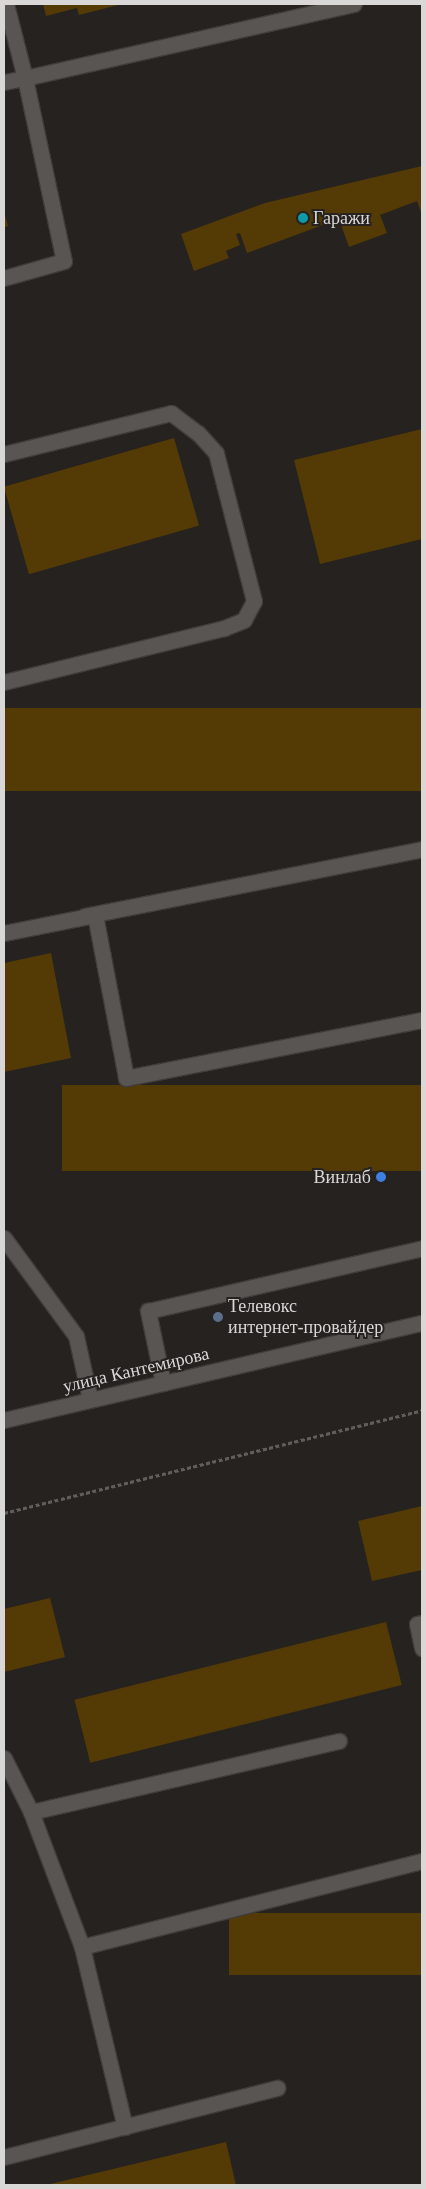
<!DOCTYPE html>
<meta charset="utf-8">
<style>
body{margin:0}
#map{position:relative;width:426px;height:2189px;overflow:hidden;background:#25221f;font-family:"Times New Roman",serif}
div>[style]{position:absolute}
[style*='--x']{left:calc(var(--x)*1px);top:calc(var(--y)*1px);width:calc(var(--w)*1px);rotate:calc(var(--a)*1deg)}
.building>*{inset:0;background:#543b06;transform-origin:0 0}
.path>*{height:3px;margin-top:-1.5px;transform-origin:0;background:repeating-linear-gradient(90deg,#605e5b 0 4px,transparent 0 6.5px)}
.roads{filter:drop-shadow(1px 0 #3f3c3a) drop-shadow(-1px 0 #3f3c3a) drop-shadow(0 1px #3f3c3a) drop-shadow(0 -1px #3f3c3a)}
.lane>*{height:15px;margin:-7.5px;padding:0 7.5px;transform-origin:7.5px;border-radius:7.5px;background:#585552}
.street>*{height:15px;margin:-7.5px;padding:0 7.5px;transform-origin:7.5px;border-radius:7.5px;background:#585552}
.dots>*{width:14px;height:14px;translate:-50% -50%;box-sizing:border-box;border:2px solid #25221f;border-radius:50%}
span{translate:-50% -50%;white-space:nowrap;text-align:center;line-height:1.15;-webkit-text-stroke:4px #25221f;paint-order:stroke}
.poi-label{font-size:18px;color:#dad8d7}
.left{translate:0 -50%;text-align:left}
.right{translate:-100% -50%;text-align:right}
.street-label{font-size:18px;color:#dad8d7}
.frame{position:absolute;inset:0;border:5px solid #dad8d7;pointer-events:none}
</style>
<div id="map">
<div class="building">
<i style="clip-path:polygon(43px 4px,122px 4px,79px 15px,77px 8px,46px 16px)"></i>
<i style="clip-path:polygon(422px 166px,422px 215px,417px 201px,380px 215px,387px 233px,349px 247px,339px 219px,247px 253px,240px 233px,236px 234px,240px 245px,226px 251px,229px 258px,194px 271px,181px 234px,265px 203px)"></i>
<i style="clip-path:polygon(4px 212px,8px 226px,4px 227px)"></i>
<i style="clip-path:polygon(422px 429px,422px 539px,320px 564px,294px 460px)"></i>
<i style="left:174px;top:438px;width:91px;height:177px;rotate:74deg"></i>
<i style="left:422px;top:708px;width:83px;height:428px;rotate:90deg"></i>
<i style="clip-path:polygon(51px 953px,71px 1058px,4px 1072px,4px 963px)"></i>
<i style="left:422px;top:1085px;width:86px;height:360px;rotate:90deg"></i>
<i style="clip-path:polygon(422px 1506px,422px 1570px,372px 1581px,358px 1521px)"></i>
<i style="clip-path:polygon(50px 1598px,65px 1657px,4px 1672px,4px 1609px)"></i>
<i style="left:386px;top:1622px;width:65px;height:321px;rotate:76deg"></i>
<i style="left:422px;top:1913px;width:62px;height:193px;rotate:90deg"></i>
<i style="clip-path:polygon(226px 2142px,236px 2185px,46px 2185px)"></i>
</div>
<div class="path">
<i style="--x:4;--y:1513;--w:431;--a:-13.8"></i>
</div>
<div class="roads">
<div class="lane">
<i style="--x:6;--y:4;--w:76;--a:75.6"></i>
<i style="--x:25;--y:78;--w:337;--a:-12.7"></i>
<i style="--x:4;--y:82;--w:21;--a:-11"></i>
<i style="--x:25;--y:78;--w:187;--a:78"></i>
<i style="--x:64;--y:261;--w:62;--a:164.2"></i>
<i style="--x:4;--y:454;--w:172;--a:-13.8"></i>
<i style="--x:171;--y:413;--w:34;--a:37"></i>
<i style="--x:198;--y:433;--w:27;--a:48"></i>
<i style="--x:216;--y:453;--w:153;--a:75.6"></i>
<i style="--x:254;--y:601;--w:21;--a:118"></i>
<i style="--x:244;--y:620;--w:22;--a:158"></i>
<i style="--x:224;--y:628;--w:227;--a:166.2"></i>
<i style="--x:85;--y:916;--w:344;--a:-11.2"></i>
<i style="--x:4;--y:933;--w:93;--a:-11.2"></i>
<i style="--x:95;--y:915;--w:166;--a:79.2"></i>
<i style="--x:126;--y:1078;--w:302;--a:-11.1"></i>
<i style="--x:4;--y:1238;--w:122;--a:53.7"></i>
<i style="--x:76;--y:1336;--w:65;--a:77.5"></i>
<i style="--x:163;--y:1383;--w:74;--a:-101.8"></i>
<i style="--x:148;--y:1311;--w:281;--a:-12.9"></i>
<i style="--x:422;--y:1623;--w:5;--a:169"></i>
<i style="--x:417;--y:1624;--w:25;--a:78"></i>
<i style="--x:4;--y:1758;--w:60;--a:63.4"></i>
<i style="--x:31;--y:1812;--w:144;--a:69.3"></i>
<i style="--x:82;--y:1947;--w:185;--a:76.6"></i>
<i style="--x:31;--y:1812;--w:316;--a:-13"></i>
<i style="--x:82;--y:1947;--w:351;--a:-14.2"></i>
<i style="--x:4;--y:2157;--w:282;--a:-14.2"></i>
</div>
<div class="street">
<i style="--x:4;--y:1420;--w:429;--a:-13.1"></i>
</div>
</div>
<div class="dots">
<i style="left:303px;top:218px;background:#0f9aa8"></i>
<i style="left:381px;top:1177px;background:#3f7fe0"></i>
<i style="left:218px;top:1317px;background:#5c6f8a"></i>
</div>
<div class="poi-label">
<span class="left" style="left:313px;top:218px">Гаражи</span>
<span class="right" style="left:371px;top:1177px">Винлаб</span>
<span class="left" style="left:228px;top:1317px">Телевокс<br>интернет-провайдер</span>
</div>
<div class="street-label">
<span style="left:136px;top:1370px;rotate:-13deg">улица Кантемирова</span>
</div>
<div class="frame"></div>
</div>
